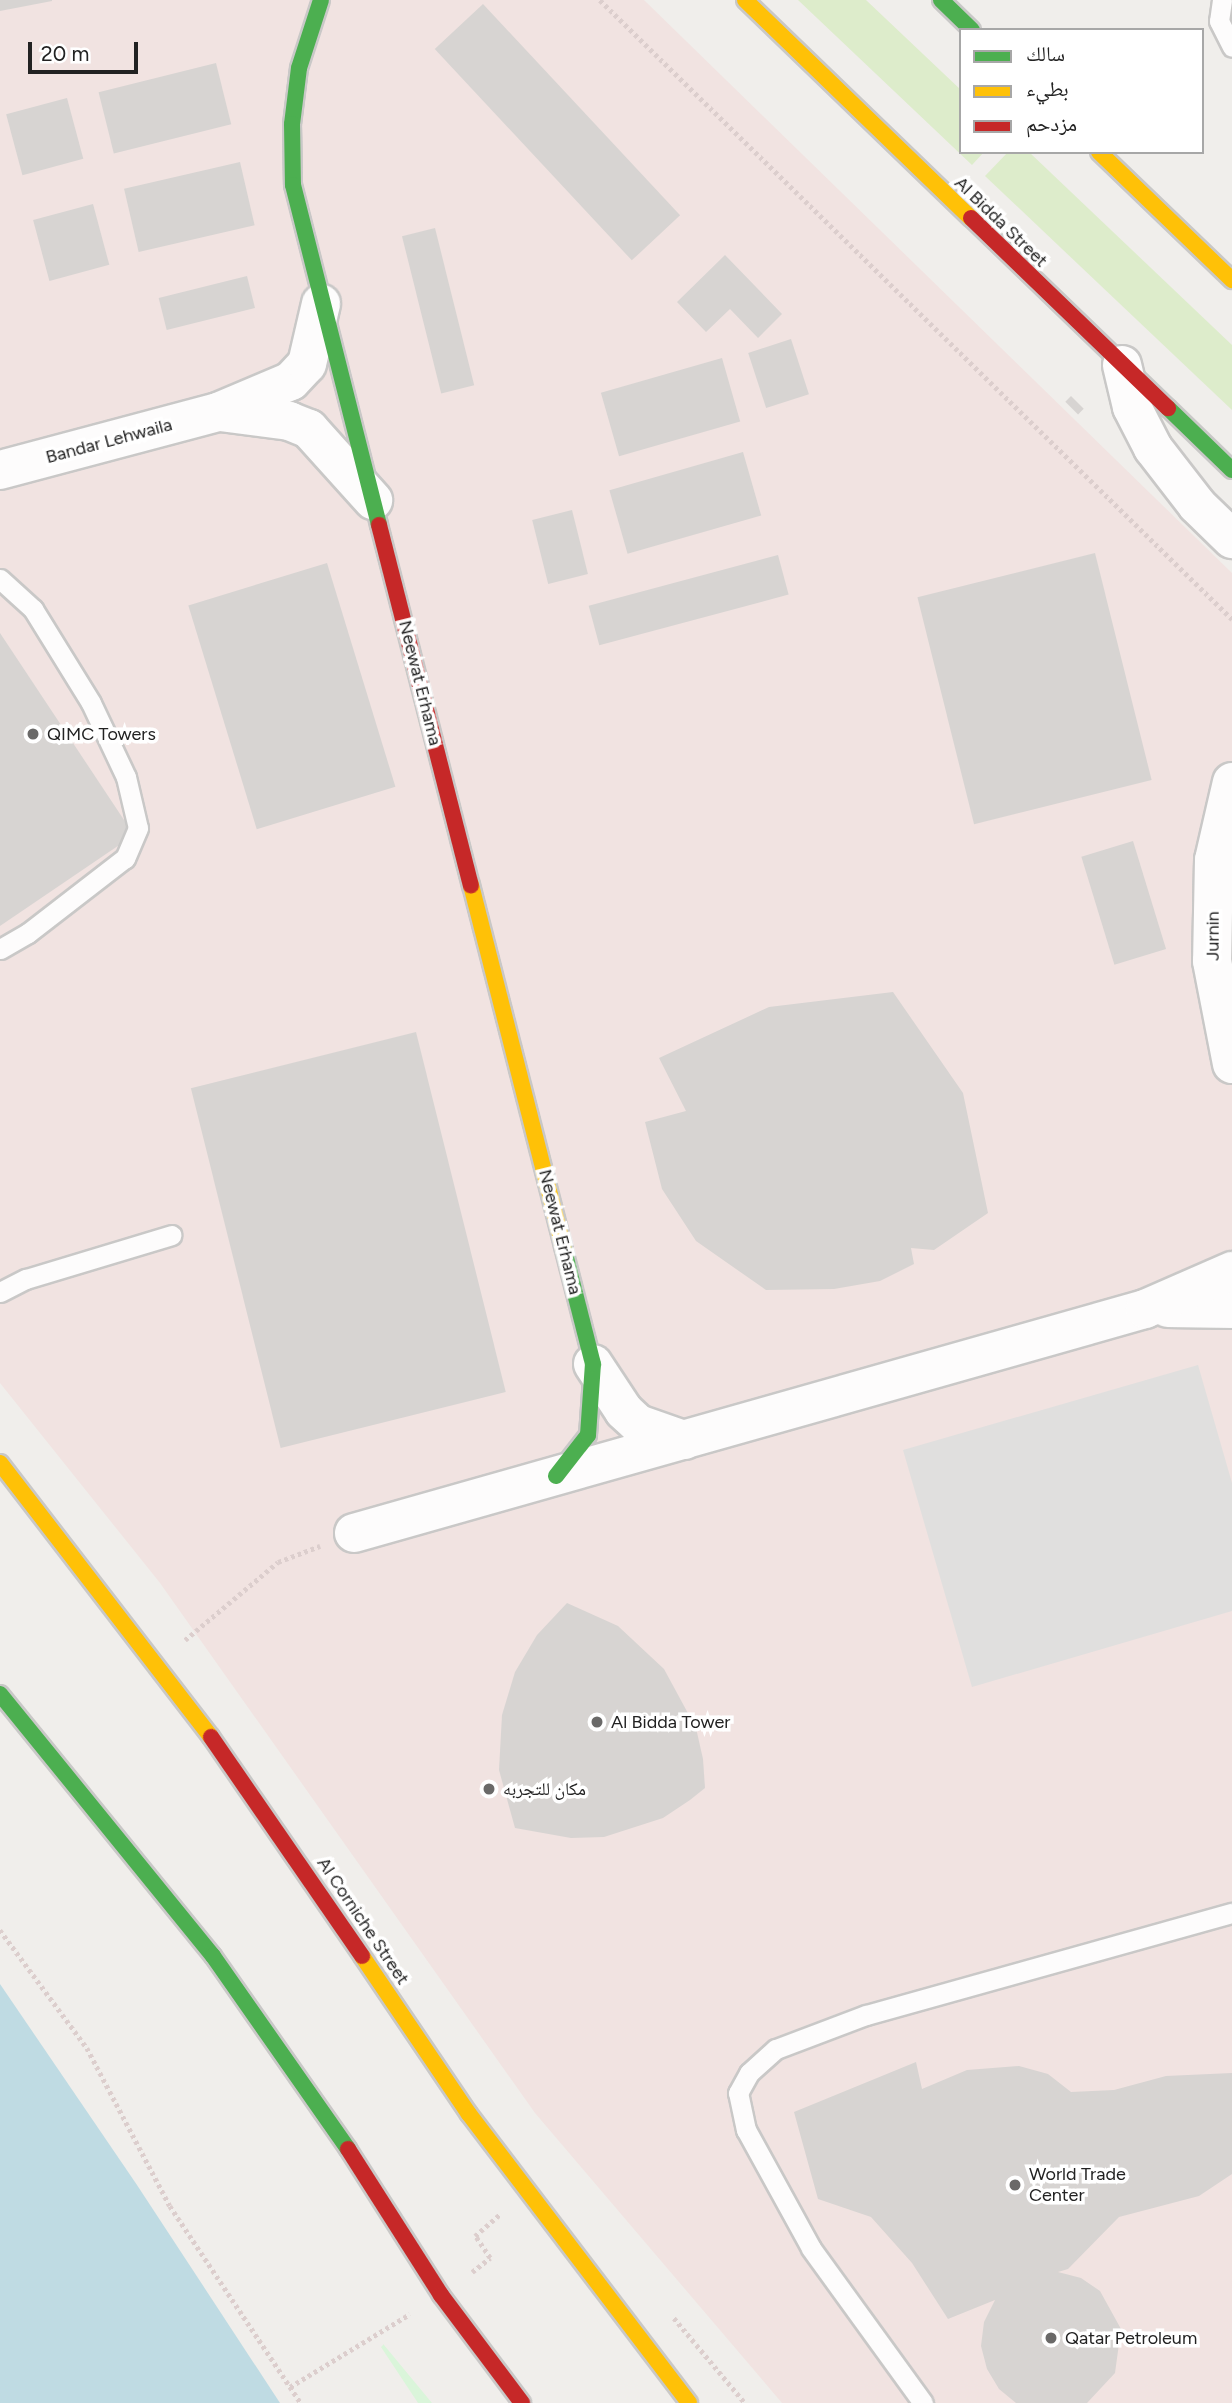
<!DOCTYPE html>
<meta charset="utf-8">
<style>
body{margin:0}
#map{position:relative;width:1232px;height:2403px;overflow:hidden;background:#f0eeeb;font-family:Figtree,"Noto Naskh Arabic",sans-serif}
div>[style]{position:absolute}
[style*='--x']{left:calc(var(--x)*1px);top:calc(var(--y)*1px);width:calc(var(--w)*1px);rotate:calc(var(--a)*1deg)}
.commercial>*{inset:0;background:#f1e3e1}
.grass>*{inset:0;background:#ddeccb}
.park>*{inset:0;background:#daf5da}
.parking>*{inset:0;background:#e0dfde}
.water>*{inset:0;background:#bfdbe3}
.building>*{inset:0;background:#d7d4d2;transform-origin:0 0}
.path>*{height:4.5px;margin-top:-2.25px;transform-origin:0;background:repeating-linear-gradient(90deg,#dccecd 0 3.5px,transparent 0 7px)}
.roads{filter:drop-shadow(2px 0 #c9c8c7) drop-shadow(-2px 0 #c9c8c7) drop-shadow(0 2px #c9c8c7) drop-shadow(0 -2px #c9c8c7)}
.lane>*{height:19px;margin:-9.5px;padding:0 9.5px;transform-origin:9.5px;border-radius:9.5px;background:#fdfcfc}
.street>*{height:38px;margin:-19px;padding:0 19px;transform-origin:19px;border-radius:19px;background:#fdfcfc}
.fast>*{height:16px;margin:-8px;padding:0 8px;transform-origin:8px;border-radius:8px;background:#4caf50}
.slow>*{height:16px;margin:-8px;padding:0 8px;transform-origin:8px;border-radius:8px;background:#ffc107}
.jam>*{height:16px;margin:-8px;padding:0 8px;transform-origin:8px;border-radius:8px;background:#c62828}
.dots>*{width:19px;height:19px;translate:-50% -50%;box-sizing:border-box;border:4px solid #fff;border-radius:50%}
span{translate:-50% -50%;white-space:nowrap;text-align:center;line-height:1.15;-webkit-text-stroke:7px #fff;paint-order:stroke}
.street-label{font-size:18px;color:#222}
.poi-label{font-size:18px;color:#222}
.left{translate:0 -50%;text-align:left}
.legend{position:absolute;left:959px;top:28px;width:245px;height:126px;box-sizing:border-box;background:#fff;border:2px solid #a7a7a7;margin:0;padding:9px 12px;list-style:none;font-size:21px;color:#222}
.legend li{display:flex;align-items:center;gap:14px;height:35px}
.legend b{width:35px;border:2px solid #a7a7a7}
.scale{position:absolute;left:28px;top:42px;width:110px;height:32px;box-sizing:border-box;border:4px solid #222;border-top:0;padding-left:9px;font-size:21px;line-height:24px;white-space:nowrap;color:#222;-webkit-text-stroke:5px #fff;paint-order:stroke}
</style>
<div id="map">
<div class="commercial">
<i style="clip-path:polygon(0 0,644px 0,1232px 573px,1232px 2403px,782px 2403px,535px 2113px,160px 1583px,0 1383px)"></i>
</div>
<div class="grass">
<i style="clip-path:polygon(798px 0,866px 0,961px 90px,961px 152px,984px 152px,972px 165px)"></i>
<i style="clip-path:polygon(1008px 152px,1029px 152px,1232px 345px,1232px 410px,985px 176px)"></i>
</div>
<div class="park">
<i style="clip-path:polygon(384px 2344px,384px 2345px,432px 2403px,418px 2403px,381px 2347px)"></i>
</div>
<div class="parking">
<i style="clip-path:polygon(1198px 1365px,1232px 1483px,1232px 1611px,972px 1687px,903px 1450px)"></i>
</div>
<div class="water">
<i style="clip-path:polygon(0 1984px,137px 2185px,280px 2403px,0 2403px)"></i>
</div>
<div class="building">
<i style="clip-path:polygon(0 0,52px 0,52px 1px,0 11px)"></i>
<i style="left:483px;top:4px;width:289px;height:66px;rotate:47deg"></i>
<i style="left:216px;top:63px;width:63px;height:121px;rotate:76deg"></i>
<i style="left:67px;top:98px;width:63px;height:63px;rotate:75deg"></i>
<i style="left:240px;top:162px;width:65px;height:119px;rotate:77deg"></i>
<i style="left:93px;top:204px;width:63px;height:62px;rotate:75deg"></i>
<i style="left:435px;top:228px;width:162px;height:34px;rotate:76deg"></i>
<i style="clip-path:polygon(725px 255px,782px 314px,758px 338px,730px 309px,706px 332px,677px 302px)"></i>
<i style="left:247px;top:276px;width:33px;height:91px;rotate:76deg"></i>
<i style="left:791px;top:339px;width:58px;height:45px;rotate:72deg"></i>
<i style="left:722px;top:358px;width:66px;height:126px;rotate:74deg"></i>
<i style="left:1071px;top:396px;width:18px;height:8px;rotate:45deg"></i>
<i style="left:743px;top:452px;width:66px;height:139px;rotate:74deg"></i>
<i style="left:572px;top:510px;width:66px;height:41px;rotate:76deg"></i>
<i style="left:1095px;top:553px;width:234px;height:183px;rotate:76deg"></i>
<i style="left:778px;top:555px;width:41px;height:196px;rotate:75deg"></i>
<i style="left:327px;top:563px;width:234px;height:145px;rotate:73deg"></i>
<i style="clip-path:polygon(0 633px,134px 835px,0 926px)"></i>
<i style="left:1133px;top:841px;width:113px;height:54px;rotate:73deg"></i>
<i style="clip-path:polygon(893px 992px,963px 1093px,988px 1213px,934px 1250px,911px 1248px,914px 1264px,880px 1281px,834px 1289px,766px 1290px,696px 1241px,662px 1189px,645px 1122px,686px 1111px,659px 1058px,769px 1007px)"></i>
<i style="left:416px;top:1032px;width:371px;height:232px;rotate:76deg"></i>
<i style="clip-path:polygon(567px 1603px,618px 1626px,664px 1669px,696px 1728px,703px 1759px,705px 1788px,690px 1800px,663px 1818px,604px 1837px,571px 1838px,515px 1828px,499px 1770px,502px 1715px,515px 1672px,537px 1635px)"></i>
<i style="clip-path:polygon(916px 2062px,922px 2089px,967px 2070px,1019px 2066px,1048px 2074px,1071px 2092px,1114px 2090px,1166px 2076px,1232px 2073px,1232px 2174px,1199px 2196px,1119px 2217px,1068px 2269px,1058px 2272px,1081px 2278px,1100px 2291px,1121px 2329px,1115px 2373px,1087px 2403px,1016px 2403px,999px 2389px,987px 2369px,981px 2346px,984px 2322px,995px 2300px,948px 2319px,912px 2263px,871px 2217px,818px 2199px,794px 2112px)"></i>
</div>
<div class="path">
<i style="--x:600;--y:0;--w:885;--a:44.4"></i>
<i style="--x:185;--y:1640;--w:121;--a:-40"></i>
<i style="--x:278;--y:1562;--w:45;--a:-20.9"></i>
<i style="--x:0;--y:1930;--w:147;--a:53.6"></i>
<i style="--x:87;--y:2048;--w:178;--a:62.3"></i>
<i style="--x:170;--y:2206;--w:237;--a:56.4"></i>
<i style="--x:472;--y:2272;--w:23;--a:-38"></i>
<i style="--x:490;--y:2258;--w:27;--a:-124"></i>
<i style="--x:475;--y:2236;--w:32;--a:-41"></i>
<i style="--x:674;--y:2318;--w:111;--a:50.1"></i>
<i style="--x:290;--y:2387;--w:140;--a:-31.3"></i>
</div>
<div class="roads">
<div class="lane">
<i style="--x:1222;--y:0;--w:21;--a:98"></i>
<i style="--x:1219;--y:21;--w:29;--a:63"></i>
<i style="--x:0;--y:579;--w:45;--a:42.3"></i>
<i style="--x:33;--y:609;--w:110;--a:58.3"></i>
<i style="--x:91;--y:703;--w:82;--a:64.7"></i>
<i style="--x:126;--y:777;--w:52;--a:76.8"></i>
<i style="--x:138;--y:828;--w:33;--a:113"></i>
<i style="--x:125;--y:858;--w:123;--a:142.3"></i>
<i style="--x:28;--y:933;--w:32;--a:150"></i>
<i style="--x:0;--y:1292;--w:29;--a:-27"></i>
<i style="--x:26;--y:1279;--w:152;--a:-16.8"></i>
<i style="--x:923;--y:2403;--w:191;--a:-125.9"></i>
<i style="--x:811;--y:2248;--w:135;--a:-118.8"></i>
<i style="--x:746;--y:2130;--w:38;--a:-102"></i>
<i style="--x:738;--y:2093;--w:23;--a:-61"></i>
<i style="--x:749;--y:2073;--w:36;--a:-42"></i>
<i style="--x:776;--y:2049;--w:96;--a:-20.7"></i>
<i style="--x:866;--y:2015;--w:380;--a:-15.6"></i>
</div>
<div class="street">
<i style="--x:1122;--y:365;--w:43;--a:76.6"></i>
<i style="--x:1132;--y:407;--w:46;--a:62.9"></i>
<i style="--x:1153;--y:448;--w:72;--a:52.3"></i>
<i style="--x:1197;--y:505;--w:49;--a:44.2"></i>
<i style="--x:220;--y:412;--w:70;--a:7.4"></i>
<i style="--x:289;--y:421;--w:22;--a:22"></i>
<i style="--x:309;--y:429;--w:96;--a:48"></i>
<i style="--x:0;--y:470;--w:226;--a:-14.9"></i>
<i style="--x:218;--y:412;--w:79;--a:-23"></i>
<i style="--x:291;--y:381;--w:23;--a:-47"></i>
<i style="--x:307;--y:364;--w:62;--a:-76.9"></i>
<i style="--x:1232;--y:782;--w:80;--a:103"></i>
<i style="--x:1214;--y:860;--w:101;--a:91.1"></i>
<i style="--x:1212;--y:961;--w:105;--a:79"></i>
<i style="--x:1168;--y:1308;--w:64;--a:0.9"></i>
<i style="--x:593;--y:1364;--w:56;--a:56.6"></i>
<i style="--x:624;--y:1411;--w:19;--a:43"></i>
<i style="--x:638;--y:1424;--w:49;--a:19.2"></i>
<i style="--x:354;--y:1533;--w:822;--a:-15.81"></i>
<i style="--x:1145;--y:1309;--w:95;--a:-23.6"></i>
</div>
<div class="fast">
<i style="--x:321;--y:0;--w:71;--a:107.9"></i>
<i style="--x:299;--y:68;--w:56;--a:97.1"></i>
<i style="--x:292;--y:124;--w:61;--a:89.1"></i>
<i style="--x:293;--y:185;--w:351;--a:75.8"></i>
<i style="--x:941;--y:0;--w:43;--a:44.1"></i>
<i style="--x:1168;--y:408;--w:89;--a:44.1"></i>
<i style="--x:556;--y:1476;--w:52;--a:-52"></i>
<i style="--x:588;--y:1435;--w:71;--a:-86"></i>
<i style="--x:593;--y:1364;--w:122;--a:-104.3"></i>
<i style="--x:0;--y:1694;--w:338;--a:50.9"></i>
<i style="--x:213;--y:1956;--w:236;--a:55"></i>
</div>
<div class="slow">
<i style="--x:745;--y:0;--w:314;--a:44"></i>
<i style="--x:1099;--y:152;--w:185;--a:43.9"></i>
<i style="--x:471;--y:885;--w:373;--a:75.7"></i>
<i style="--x:0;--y:1463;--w:346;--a:52.4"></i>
<i style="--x:362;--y:1956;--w:191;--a:55.9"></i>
<i style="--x:469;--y:2114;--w:363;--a:52.7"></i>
</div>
<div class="jam">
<i style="--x:971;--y:218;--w:274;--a:44"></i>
<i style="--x:379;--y:525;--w:372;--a:75.7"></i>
<i style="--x:211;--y:1737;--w:266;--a:55.4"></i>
<i style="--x:348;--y:2149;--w:173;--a:57.5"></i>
<i style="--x:441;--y:2295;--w:135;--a:53.1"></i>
</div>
</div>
<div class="dots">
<i style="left:33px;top:734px;background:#6a6968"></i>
<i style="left:597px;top:1722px;background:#6a6968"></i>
<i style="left:489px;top:1789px;background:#6a6968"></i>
<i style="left:1015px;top:2185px;background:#6a6968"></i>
<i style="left:1051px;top:2338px;background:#6a6968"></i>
</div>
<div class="street-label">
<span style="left:1001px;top:222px;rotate:44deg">Al Bidda Street</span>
<span style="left:109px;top:441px;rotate:-15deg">Bandar Lehwaila</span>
<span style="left:420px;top:683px;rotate:76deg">Neewat Erhama</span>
<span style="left:1213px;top:936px;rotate:-90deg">Jurnin</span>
<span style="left:560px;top:1232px;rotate:76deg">Neewat Erhama</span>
<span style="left:363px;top:1921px;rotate:56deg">Al Corniche Street</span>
</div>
<div class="poi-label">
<span class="left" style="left:47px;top:734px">QIMC Towers</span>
<span class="left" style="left:611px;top:1722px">Al Bidda Tower</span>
<span class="left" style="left:503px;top:1789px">مكان للتجربه</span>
<span class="left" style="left:1029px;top:2185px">World Trade<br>Center</span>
<span class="left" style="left:1065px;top:2338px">Qatar Petroleum</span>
</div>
<ul class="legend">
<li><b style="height:9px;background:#4caf50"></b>سالك</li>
<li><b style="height:9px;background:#ffc107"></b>بطيء</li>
<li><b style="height:9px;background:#c62828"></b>مزدحم</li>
</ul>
<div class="scale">20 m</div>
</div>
